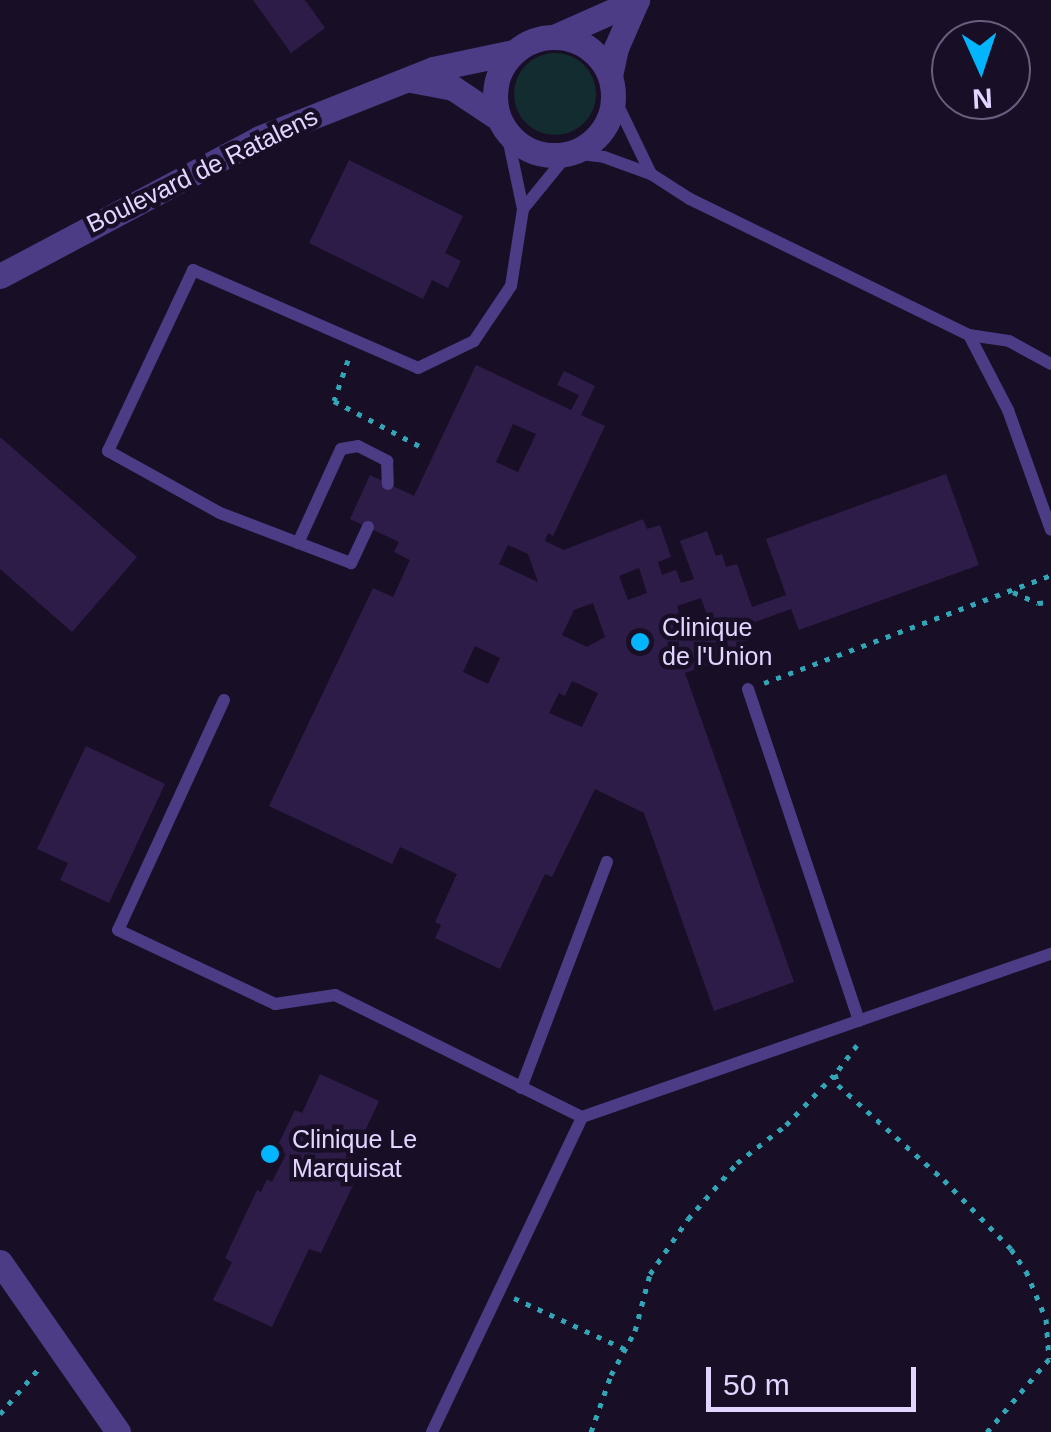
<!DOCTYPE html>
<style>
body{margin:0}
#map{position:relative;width:1051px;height:1432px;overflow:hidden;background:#180f26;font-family:Arial,sans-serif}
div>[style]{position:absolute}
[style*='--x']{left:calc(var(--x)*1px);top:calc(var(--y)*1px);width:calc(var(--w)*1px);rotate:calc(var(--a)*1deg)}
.green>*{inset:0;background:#132c30}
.round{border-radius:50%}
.building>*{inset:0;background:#2d1c47}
.path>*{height:5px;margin-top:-2.5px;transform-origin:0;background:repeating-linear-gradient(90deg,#31a6b7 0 5px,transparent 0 13px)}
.service>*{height:12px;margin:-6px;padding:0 6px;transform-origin:6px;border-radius:6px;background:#4c3b85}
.tertiary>*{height:25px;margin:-12.5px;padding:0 12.5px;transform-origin:12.5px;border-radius:12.5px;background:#4c3b85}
.tertiary>.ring{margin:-12.5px;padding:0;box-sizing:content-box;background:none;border:25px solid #4c3b85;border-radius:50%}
.dots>*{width:28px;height:28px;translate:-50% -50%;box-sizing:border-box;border:5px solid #180f26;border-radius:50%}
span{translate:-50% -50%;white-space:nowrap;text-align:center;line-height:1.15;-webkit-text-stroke:9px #180f26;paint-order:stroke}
.street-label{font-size:25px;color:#e2d5ff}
.poi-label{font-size:25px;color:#e2d5ff}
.left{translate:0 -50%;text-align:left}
.north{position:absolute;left:931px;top:20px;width:100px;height:100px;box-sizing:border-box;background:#180f26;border:2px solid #695e7d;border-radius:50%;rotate:177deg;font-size:28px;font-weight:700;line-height:40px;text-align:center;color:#e2d5ff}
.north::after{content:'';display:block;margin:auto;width:35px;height:45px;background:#03b5fc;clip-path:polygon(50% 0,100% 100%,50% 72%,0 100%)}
.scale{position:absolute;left:706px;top:1367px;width:210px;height:45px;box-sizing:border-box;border:5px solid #e2d5ff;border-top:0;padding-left:12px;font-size:30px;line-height:35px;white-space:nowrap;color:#e2d5ff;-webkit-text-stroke:8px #180f26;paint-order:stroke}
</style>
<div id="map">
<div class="green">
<i class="round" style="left:514px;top:53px;width:82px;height:82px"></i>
</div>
<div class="building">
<i style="clip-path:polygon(253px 0,305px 0,325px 28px,291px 53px)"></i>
<i style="clip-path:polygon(349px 160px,463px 216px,445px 253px,461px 261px,448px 288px,432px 280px,423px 299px,309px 243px)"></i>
<i style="clip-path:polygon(evenodd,476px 365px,571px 410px,579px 395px,557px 385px,564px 371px,595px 386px,581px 415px,605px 426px,553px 536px,548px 533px,545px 541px,564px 550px,643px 519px,647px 529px,660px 525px,671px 557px,658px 562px,662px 575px,676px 570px,681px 583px,694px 579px,680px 541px,707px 531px,716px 556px,722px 554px,726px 567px,737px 564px,752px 607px,786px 595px,766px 539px,946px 474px,979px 565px,799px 630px,791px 609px,747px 625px,752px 639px,742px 642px,745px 652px,685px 673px,794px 982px,714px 1011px,644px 813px,595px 789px,552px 877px,545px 874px,500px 969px,435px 938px,441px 925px,435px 922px,457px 874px,400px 847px,392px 864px,269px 806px,373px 588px,393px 597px,410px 560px,394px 552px,399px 542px,350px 519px,370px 475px,414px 496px,476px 365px,513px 424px,536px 434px,518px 472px,496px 462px,513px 424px,476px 365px,508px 545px,528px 554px,538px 582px,499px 564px,508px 545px,476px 365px,639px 568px,647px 593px,628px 600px,619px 576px,639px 568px,476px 365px,701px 598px,708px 618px,684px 627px,677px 606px,701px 598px,476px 365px,593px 603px,605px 637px,587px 647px,562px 635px,574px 610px,593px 603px,476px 365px,475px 646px,500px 658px,488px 684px,463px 672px,475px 646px,476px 365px,572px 681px,598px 693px,582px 727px,549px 713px,559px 693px,565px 696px,572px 681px)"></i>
<i style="clip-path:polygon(0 437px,137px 557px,72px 632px,0 569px)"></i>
<i style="clip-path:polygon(86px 746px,165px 784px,109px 903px,60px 880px,68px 863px,37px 849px)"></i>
<i style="clip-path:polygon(320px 1074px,379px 1101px,342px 1180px,353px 1185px,321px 1253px,309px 1249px,272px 1327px,213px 1300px,232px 1262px,225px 1258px,257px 1190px,261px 1192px,267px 1179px,272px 1182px,286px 1154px,276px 1149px,295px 1110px,302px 1113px)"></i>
</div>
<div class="path">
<i style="--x:348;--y:360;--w:43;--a:108.9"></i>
<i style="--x:334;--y:401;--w:103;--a:27.8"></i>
<i style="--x:1013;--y:592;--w:27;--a:24"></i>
<i style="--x:1038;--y:603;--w:13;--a:-4"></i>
<i style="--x:764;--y:683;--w:307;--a:-20.6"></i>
<i style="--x:857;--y:1045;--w:36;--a:127"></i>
<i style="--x:835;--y:1074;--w:11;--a:75"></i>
<i style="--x:838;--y:1085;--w:142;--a:41.9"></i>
<i style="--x:944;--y:1180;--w:96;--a:45.8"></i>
<i style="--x:1011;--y:1249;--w:27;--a:56"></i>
<i style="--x:1026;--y:1271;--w:52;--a:67.4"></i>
<i style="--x:1046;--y:1319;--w:40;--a:85.7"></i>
<i style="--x:1049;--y:1359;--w:96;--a:130.3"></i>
<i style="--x:514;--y:1298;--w:122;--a:24.7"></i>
<i style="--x:0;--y:1414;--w:62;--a:-49.6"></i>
<i style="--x:591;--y:1432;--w:60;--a:-70.7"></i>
<i style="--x:611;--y:1375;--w:50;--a:-61.4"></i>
<i style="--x:635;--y:1331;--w:59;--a:-75.3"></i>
<i style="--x:650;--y:1274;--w:67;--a:-55.4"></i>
<i style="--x:688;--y:1219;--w:74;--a:-48.8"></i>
<i style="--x:737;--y:1163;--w:62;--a:-37.8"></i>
<i style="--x:786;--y:1125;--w:69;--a:-46.2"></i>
</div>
<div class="service">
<i style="--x:613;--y:95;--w:88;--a:64.3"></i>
<i style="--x:572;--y:153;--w:32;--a:7"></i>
<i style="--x:604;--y:157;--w:50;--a:19.9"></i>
<i style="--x:651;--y:174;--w:46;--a:32.7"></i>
<i style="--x:690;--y:199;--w:310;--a:26"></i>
<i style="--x:969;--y:335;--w:40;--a:8.5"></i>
<i style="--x:1009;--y:341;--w:48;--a:28.7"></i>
<i style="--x:523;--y:209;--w:71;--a:-50.7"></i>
<i style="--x:969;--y:335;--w:85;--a:62.5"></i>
<i style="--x:1008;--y:410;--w:127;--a:70.3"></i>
<i style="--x:368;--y:527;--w:40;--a:115"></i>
<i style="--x:351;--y:563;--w:140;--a:-159.1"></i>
<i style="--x:220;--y:513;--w:128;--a:-151"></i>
<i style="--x:108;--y:451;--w:200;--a:-64.8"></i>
<i style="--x:193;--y:270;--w:245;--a:23.5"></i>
<i style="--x:418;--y:368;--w:62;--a:-25.7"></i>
<i style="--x:474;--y:341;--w:66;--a:-56.1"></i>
<i style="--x:511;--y:286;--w:78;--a:-81.1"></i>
<i style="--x:523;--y:209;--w:78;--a:-101.9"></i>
<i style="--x:298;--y:543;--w:103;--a:-65.4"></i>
<i style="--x:341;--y:449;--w:17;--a:-10"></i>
<i style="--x:358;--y:446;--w:33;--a:27"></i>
<i style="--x:387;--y:461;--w:23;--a:88"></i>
<i style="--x:748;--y:689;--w:350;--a:71.5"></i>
<i style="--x:224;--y:700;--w:253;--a:114.7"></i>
<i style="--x:118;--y:930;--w:174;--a:25.2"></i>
<i style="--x:275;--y:1004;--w:61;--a:-8.5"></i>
<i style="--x:335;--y:995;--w:275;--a:26.3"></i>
<i style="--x:521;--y:1088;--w:242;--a:-69.2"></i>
<i style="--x:432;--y:1432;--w:349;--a:-64.5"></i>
<i style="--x:582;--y:1117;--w:497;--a:-19.2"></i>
</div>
<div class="tertiary">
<i class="ring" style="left:495px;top:37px;width:93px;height:93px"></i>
<i style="--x:554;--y:37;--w:91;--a:-24"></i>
<i style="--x:610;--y:76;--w:29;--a:-78"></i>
<i style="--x:616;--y:48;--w:52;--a:-66.4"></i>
<i style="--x:411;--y:80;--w:43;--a:10.8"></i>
<i style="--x:453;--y:88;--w:54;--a:33.7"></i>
<i style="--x:0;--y:276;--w:293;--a:-28"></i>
<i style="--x:259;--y:138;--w:187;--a:-21.6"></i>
<i style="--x:433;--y:69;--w:83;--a:-11.9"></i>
<i style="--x:0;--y:1262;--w:207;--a:55.2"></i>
</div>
<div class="dots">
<i style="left:640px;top:642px;background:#03b5fc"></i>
<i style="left:270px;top:1154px;background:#03b5fc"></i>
</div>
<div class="street-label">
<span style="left:202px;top:170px;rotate:-26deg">Boulevard de Ratalens</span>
</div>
<div class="poi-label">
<span class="left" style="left:662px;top:642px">Clinique<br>de l'Union</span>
<span class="left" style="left:292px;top:1154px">Clinique Le<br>Marquisat</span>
</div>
<div class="north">N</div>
<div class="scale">50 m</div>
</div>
